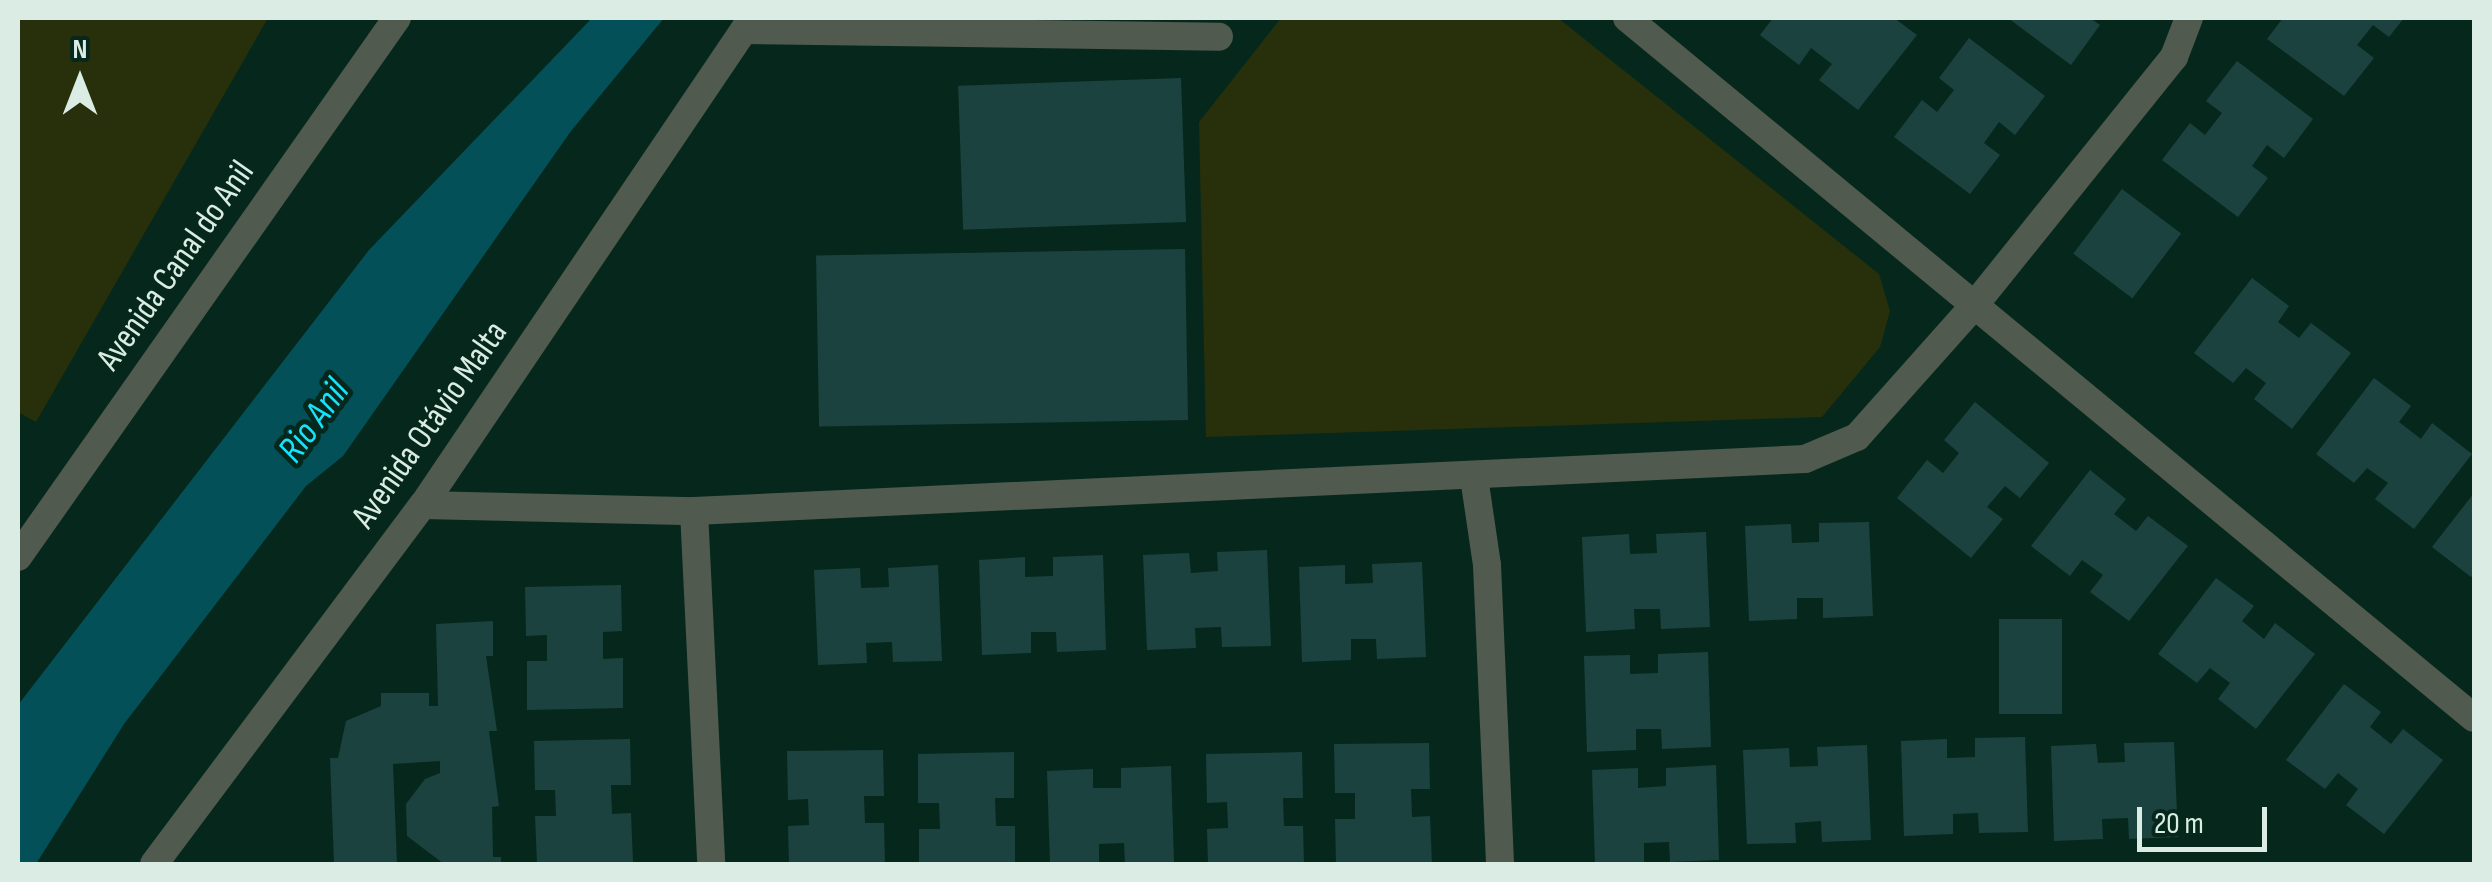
<!DOCTYPE html>
<meta charset="utf-8">
<style>
body{margin:0}
#map{position:relative;width:2492px;height:882px;overflow:hidden;background:#06281c;font-family:"Sofia Sans Condensed",sans-serif}
div>[style]{position:absolute}
[style*='--x']{left:calc(var(--x)*1px);top:calc(var(--y)*1px);width:calc(var(--w)*1px);rotate:calc(var(--a)*1deg)}
.green>*{inset:0;background:#27300a}
.water>*{inset:0;background:#035059}
.building>*{inset:0;background:#1b423f;transform-origin:0 0}
.minor>*{height:28px;margin:-14px;padding:0 14px;transform-origin:14px;border-radius:14px;background:#505a4f}
span{translate:-50% -50%;white-space:nowrap;text-align:center;line-height:1.15;-webkit-text-stroke:10px #06281c;paint-order:stroke}
.street-label{font-size:35px;color:#daece3}
.water-label{font-size:38px;color:#18e2fb;font-style:italic}
.frame{position:absolute;inset:0;border:20px solid #daece3;pointer-events:none}
.north{position:absolute;left:30px;top:30px;width:100px;height:100px;-webkit-text-stroke:8px #06281c;paint-order:stroke;rotate:0deg;font-size:28px;font-weight:700;line-height:40px;text-align:center;color:#daece3}
.north::after{content:'';display:block;margin:auto;width:35px;height:45px;background:#daece3;clip-path:polygon(50% 0,100% 100%,50% 72%,0 100%)}
.scale{position:absolute;left:2137px;top:807px;width:130px;height:45px;box-sizing:border-box;border:5px solid #daece3;border-top:0;padding-left:12px;font-size:30px;line-height:35px;white-space:nowrap;color:#daece3;-webkit-text-stroke:8px #06281c;paint-order:stroke}
</style>
<div id="map">
<div class="green">
<i style="clip-path:polygon(18px 18px,268px 18px,36px 422px,18px 412px)"></i>
<i style="clip-path:polygon(1281px 18px,1558px 18px,1879px 274px,1890px 311px,1880px 347px,1822px 417px,1206px 437px,1199px 122px)"></i>
</div>
<div class="water">
<i style="clip-path:polygon(592px 18px,664px 18px,571px 131px,343px 456px,306px 486px,124px 724px,36px 864px,18px 864px,18px 705px,369px 250px)"></i>
</div>
<div class="building">
<i style="clip-path:polygon(1773px 18px,1894px 18px,1917px 35px,1858px 110px,1819px 80px,1832px 64px,1811px 48px,1799px 65px,1760px 35px)"></i>
<i style="clip-path:polygon(2008px 18px,2090px 18px,2100px 25px,2071px 65px)"></i>
<i style="clip-path:polygon(2283px 18px,2404px 18px,2389px 37px,2373px 25px,2357px 45px,2374px 58px,2344px 96px,2267px 39px)"></i>
<i style="clip-path:polygon(1969px 38px,2045px 96px,2015px 135px,1999px 122px,1984px 143px,2000px 155px,1970px 194px,1894px 137px,1922px 100px,1937px 112px,1954px 90px,1939px 78px)"></i>
<i style="clip-path:polygon(2237px 61px,2313px 119px,2284px 158px,2267px 145px,2252px 166px,2268px 178px,2238px 217px,2162px 160px,2190px 123px,2205px 135px,2222px 113px,2206px 101px)"></i>
<i style="left:1181px;top:78px;width:144px;height:223px;rotate:88deg"></i>
<i style="left:2122px;top:189px;width:74px;height:81px;rotate:37deg"></i>
<i style="left:1185px;top:249px;width:171px;height:369px;rotate:89deg"></i>
<i style="clip-path:polygon(2252px 278px,2289px 306px,2278px 322px,2299px 338px,2311px 323px,2351px 353px,2292px 429px,2254px 399px,2266px 383px,2246px 368px,2233px 383px,2194px 353px)"></i>
<i style="clip-path:polygon(2374px 378px,2411px 406px,2399px 422px,2421px 439px,2432px 423px,2472px 454px,2414px 529px,2375px 499px,2388px 483px,2367px 468px,2354px 483px,2316px 454px)"></i>
<i style="clip-path:polygon(1975px 402px,2049px 463px,2020px 498px,2005px 486px,1987px 507px,2003px 519px,1971px 558px,1897px 498px,1927px 460px,1943px 473px,1959px 453px,1944px 440px)"></i>
<i style="clip-path:polygon(2090px 470px,2126px 499px,2114px 514px,2136px 531px,2148px 516px,2188px 546px,2129px 621px,2090px 592px,2103px 575px,2082px 560px,2070px 576px,2031px 546px)"></i>
<i style="clip-path:polygon(2474px 493px,2474px 573px,2471px 577px,2432px 547px)"></i>
<i style="clip-path:polygon(1869px 522px,1873px 616px,1823px 618px,1823px 598px,1797px 598px,1797px 619px,1749px 621px,1745px 526px,1791px 524px,1792px 543px,1819px 542px,1819px 523px)"></i>
<i style="clip-path:polygon(1706px 532px,1710px 627px,1661px 629px,1660px 609px,1634px 609px,1635px 629px,1586px 632px,1582px 537px,1629px 534px,1630px 554px,1657px 553px,1656px 534px)"></i>
<i style="clip-path:polygon(1267px 550px,1271px 646px,1222px 647px,1221px 627px,1195px 628px,1196px 648px,1147px 650px,1143px 555px,1189px 553px,1191px 573px,1218px 571px,1217px 552px)"></i>
<i style="clip-path:polygon(1103px 555px,1106px 650px,1057px 652px,1056px 632px,1031px 632px,1031px 653px,982px 655px,979px 560px,1025px 557px,1025px 577px,1053px 576px,1053px 557px)"></i>
<i style="clip-path:polygon(1422px 562px,1426px 657px,1377px 659px,1376px 639px,1351px 639px,1351px 660px,1302px 662px,1299px 567px,1345px 565px,1345px 584px,1373px 583px,1372px 564px)"></i>
<i style="clip-path:polygon(938px 565px,942px 661px,893px 662px,892px 642px,866px 643px,867px 663px,818px 665px,814px 570px,860px 568px,861px 588px,889px 587px,888px 568px)"></i>
<i style="clip-path:polygon(2216px 578px,2254px 606px,2242px 621px,2264px 639px,2275px 623px,2315px 654px,2256px 729px,2218px 699px,2230px 683px,2210px 668px,2197px 683px,2158px 654px)"></i>
<i style="clip-path:polygon(621px 585px,622px 631px,603px 632px,603px 659px,623px 658px,623px 708px,527px 710px,527px 661px,547px 661px,547px 635px,526px 636px,525px 587px)"></i>
<i style="left:1999px;top:619px;width:63px;height:95px"></i>
<i style="clip-path:polygon(493px 621px,493px 656px,486px 656px,497px 731px,489px 731px,499px 806px,492px 807px,493px 857px,501px 857px,501px 864px,444px 864px,407px 836px,406px 804px,425px 779px,440px 773px,440px 761px,393px 764px,397px 864px,334px 864px,330px 758px,338px 758px,346px 721px,381px 706px,381px 693px,429px 693px,429px 706px,438px 706px,436px 624px)"></i>
<i style="clip-path:polygon(1708px 652px,1711px 747px,1662px 749px,1661px 729px,1636px 729px,1636px 750px,1587px 752px,1584px 656px,1630px 655px,1630px 674px,1658px 673px,1658px 654px)"></i>
<i style="clip-path:polygon(2344px 684px,2381px 712px,2370px 727px,2391px 744px,2403px 729px,2443px 760px,2384px 834px,2346px 805px,2358px 789px,2338px 773px,2325px 789px,2286px 760px)"></i>
<i style="clip-path:polygon(2025px 737px,2028px 832px,1979px 833px,1978px 813px,1953px 814px,1953px 834px,1904px 836px,1901px 741px,1947px 739px,1947px 758px,1975px 757px,1975px 738px)"></i>
<i style="clip-path:polygon(630px 739px,631px 785px,611px 785px,612px 814px,631px 813px,633px 862px,537px 864px,535px 816px,556px 816px,555px 790px,535px 790px,534px 741px)"></i>
<i style="clip-path:polygon(2174px 742px,2178px 837px,2129px 839px,2128px 818px,2102px 819px,2103px 839px,2054px 841px,2051px 746px,2096px 744px,2098px 763px,2125px 762px,2124px 743px)"></i>
<i style="clip-path:polygon(1429px 743px,1430px 789px,1411px 789px,1412px 817px,1430px 816px,1432px 864px,1336px 864px,1335px 819px,1355px 819px,1355px 793px,1335px 793px,1334px 744px)"></i>
<i style="clip-path:polygon(1867px 745px,1871px 840px,1822px 842px,1821px 821px,1795px 823px,1796px 843px,1747px 844px,1743px 750px,1789px 748px,1790px 767px,1818px 766px,1817px 747px)"></i>
<i style="clip-path:polygon(883px 750px,884px 796px,864px 796px,865px 823px,884px 823px,885px 864px,789px 864px,788px 826px,809px 825px,808px 799px,788px 800px,787px 751px)"></i>
<i style="clip-path:polygon(1014px 752px,1014px 798px,995px 798px,996px 826px,1015px 826px,1015px 864px,919px 864px,919px 829px,940px 829px,939px 803px,918px 803px,918px 754px)"></i>
<i style="clip-path:polygon(1302px 752px,1303px 798px,1283px 798px,1284px 826px,1303px 826px,1304px 864px,1208px 864px,1207px 829px,1228px 828px,1227px 802px,1207px 803px,1206px 754px)"></i>
<i style="clip-path:polygon(1716px 765px,1719px 860px,1670px 862px,1669px 842px,1644px 843px,1644px 863px,1595px 864px,1592px 770px,1638px 768px,1638px 788px,1666px 786px,1666px 768px)"></i>
<i style="clip-path:polygon(1171px 766px,1174px 862px,1125px 863px,1124px 843px,1099px 844px,1099px 864px,1050px 864px,1047px 771px,1093px 769px,1093px 788px,1121px 788px,1121px 768px)"></i>
</div>
<div class="minor">
<i style="--x:1627;--y:18;--w:1099;--a:39.57"></i>
<i style="--x:744;--y:30;--w:475;--a:0.8"></i>
<i style="--x:1474;--y:477;--w:89;--a:81.6"></i>
<i style="--x:1487;--y:565;--w:299;--a:87.5"></i>
<i style="--x:423;--y:505;--w:271;--a:1.3"></i>
<i style="--x:694;--y:511;--w:1112;--a:-2.68"></i>
<i style="--x:1805;--y:459;--w:56;--a:-22.9"></i>
<i style="--x:1857;--y:437;--w:174;--a:-48.3"></i>
<i style="--x:1973;--y:307;--w:321;--a:-51.2"></i>
<i style="--x:2174;--y:57;--w:42;--a:-69"></i>
<i style="--x:694;--y:511;--w:353;--a:87.2"></i>
<i style="--x:18;--y:557;--w:659;--a:-54.89"></i>
<i style="--x:154;--y:864;--w:449;--a:-53.2"></i>
<i style="--x:423;--y:505;--w:588;--a:-55.96"></i>
</div>
<div class="street-label">
<span style="left:176px;top:266px;rotate:-55deg">Avenida Canal do Anil</span>
<span style="left:430px;top:425px;rotate:-55deg">Avenida Otávio Malta</span>
</div>
<div class="water-label">
<span style="left:314px;top:421px;rotate:-54deg">Rio Anil</span>
</div>
<div class="frame"></div>
<div class="north">N</div>
<div class="scale">20 m</div>
</div>
